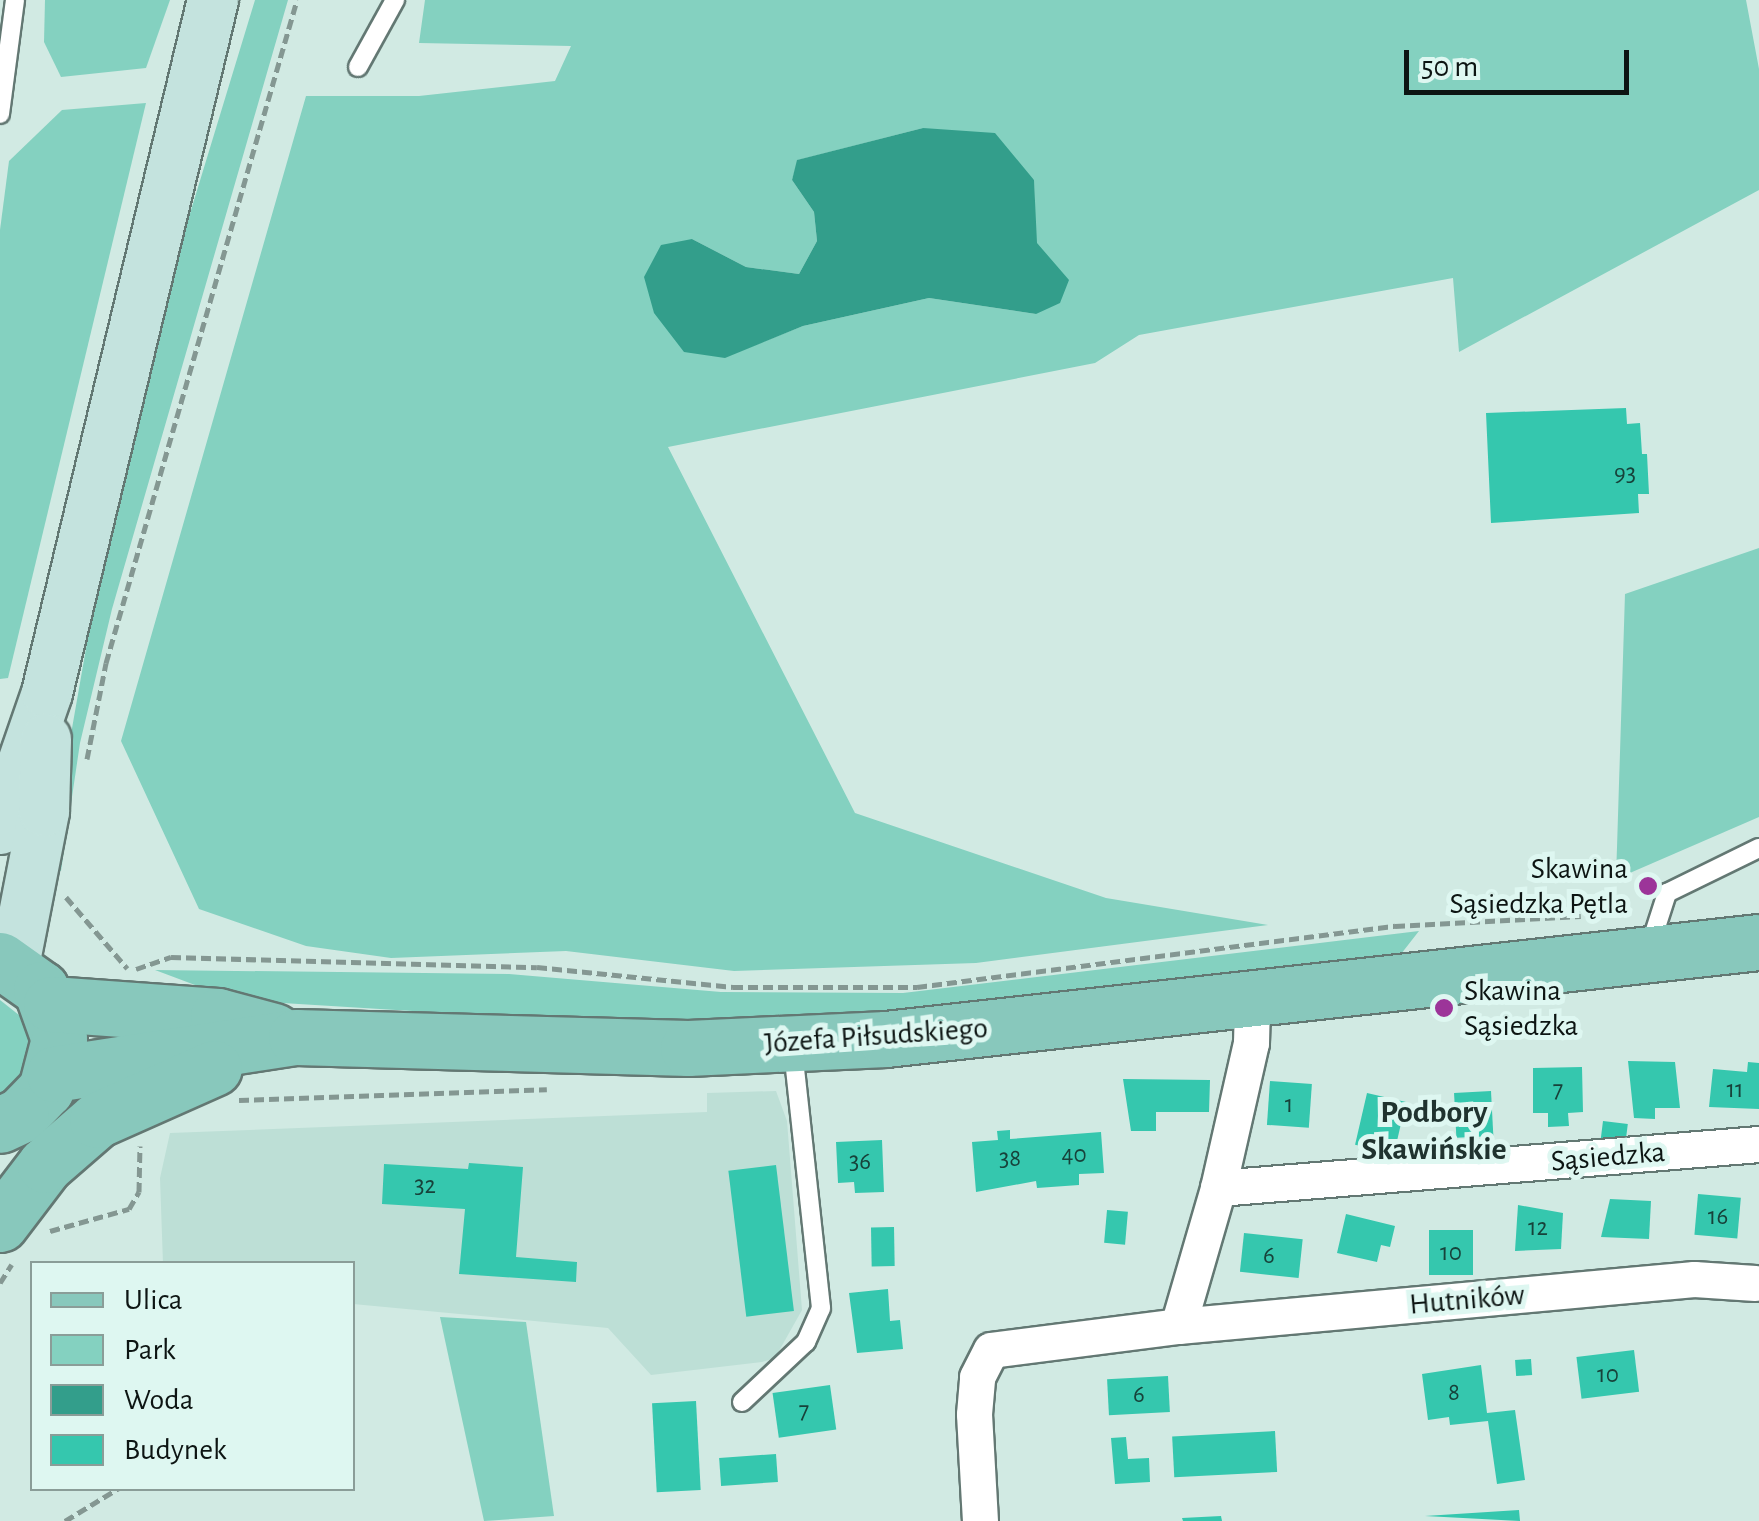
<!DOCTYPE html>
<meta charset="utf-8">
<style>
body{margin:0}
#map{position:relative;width:1759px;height:1521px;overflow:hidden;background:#d1eae3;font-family:"Alegreya Sans",sans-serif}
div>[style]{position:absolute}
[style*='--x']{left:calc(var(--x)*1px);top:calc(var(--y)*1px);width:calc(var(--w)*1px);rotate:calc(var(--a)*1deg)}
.built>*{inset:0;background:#bddfd6}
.green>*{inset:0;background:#84d1c0}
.water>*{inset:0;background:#339e8b}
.building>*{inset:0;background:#35c7ae;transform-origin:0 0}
.path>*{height:5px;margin-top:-2.5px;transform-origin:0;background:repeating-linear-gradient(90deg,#849792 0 10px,transparent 0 15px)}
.roads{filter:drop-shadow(2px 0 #637873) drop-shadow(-2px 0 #637873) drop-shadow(0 2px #637873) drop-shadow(0 -2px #637873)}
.service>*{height:18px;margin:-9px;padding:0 9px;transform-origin:9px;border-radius:9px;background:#fff}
.minor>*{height:35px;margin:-17.5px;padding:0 17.5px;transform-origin:17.5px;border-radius:17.5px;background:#fff}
.secondary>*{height:50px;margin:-25px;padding:0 25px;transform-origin:25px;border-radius:25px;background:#c4e3de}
.primary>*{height:55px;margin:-27.5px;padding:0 27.5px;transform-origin:27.5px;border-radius:27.5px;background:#88c8bc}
.dots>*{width:28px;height:28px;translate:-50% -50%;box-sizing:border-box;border:5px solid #def7f1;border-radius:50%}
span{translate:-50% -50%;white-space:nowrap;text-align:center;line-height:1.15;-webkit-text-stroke:10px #def7f1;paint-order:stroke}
.number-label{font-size:25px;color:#17423a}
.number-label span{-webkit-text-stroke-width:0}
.poi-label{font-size:30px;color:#0d1513}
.right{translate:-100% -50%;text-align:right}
.left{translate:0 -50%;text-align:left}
.street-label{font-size:30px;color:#0d1513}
.neighbourhood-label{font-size:32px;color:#20332f;font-weight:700}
.legend{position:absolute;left:30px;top:1261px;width:325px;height:230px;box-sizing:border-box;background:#def7f1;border:2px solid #8a9d98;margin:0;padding:12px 18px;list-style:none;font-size:30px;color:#0d1513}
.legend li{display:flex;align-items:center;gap:20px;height:50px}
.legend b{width:50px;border:2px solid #8a9d98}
.scale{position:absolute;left:1404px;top:50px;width:225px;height:45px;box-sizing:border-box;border:5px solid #0d1513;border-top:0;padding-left:12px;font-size:30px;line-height:35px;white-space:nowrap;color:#0d1513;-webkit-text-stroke:8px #def7f1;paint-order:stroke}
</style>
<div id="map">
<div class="built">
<i style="clip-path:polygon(776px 1091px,787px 1121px,802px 1310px,775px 1358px,762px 1362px,651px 1375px,608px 1328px,353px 1304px,352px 1264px,163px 1264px,160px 1178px,170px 1133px,707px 1112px,707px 1093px)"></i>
</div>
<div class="green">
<i style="clip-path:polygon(45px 0,170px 0,146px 68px,61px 77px,44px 42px)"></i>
<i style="clip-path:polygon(255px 0,288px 0,112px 609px,80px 743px,61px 871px,47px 871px,101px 563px,160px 312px)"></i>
<i style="clip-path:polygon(evenodd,425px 0,1746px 0,1759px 69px,1759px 190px,1459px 352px,1453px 278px,1139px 335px,1095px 363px,668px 447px,855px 813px,1106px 898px,1268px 925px,976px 963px,734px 971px,566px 951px,391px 958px,306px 946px,199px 909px,121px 741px,306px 96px,419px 96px,555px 81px,571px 46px,419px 43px,425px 0,923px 128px,1034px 180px,1036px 314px,929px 298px,803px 326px,725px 357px,692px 239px,746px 267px,799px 274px,817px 241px,814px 212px,792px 180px,798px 160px,923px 128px)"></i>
<i style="clip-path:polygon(146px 103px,8px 678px,0 679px,0 230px,9px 161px,62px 110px)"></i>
<i style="clip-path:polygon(1759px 548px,1759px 817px,1616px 879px,1625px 594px)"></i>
<i style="clip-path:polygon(1419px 931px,1401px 954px,1139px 991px,689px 1028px,235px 1000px,155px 970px,509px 974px,721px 992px,903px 993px)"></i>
<i style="clip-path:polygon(0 1000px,24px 1019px,44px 1057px,0 1101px)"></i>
<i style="clip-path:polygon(440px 1317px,526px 1322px,554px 1516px,484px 1521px)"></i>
</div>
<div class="water">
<i style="clip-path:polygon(923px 128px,995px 133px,1034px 180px,1037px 243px,1069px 280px,1060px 303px,1036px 314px,929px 298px,803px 326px,725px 358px,684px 352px,654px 313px,644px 277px,661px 245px,692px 239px,746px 267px,799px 274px,817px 241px,814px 212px,792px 180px,797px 160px)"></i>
</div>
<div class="building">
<i style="clip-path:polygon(1626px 408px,1627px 424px,1640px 423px,1642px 454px,1647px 454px,1649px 494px,1638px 494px,1639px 513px,1491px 523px,1486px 413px)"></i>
<i style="clip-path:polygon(1628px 1061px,1675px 1062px,1680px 1108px,1655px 1108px,1655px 1119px,1634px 1118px)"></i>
<i style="clip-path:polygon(1748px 1062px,1759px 1063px,1759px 1109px,1709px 1107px,1713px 1069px,1747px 1072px)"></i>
<i style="clip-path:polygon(1582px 1067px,1583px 1112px,1568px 1113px,1569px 1126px,1548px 1127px,1548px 1113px,1533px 1113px,1533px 1068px)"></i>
<i style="clip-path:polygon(1123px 1079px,1210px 1080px,1209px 1112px,1156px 1112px,1156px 1131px,1131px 1131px)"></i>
<i style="left:1270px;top:1081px;width:42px;height:44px;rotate:4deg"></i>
<i style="left:1491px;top:1091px;width:45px;height:37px;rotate:87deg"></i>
<i style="left:1367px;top:1093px;width:40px;height:53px;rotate:13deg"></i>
<i style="left:1603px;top:1121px;width:25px;height:19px;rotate:7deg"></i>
<i style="clip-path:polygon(1010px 1130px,1010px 1139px,1101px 1132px,1104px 1173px,1079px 1174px,1079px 1185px,1037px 1188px,1036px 1181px,976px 1192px,972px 1142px,998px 1140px,997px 1131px)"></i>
<i style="clip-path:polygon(882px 1140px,884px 1192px,855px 1193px,854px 1182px,838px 1183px,836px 1142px)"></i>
<i style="left:1477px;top:1142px;width:16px;height:14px;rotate:86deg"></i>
<i style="clip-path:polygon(469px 1163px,523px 1167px,516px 1257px,577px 1262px,576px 1282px,459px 1274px,465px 1209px,382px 1204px,384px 1164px,468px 1169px)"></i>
<i style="left:776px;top:1165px;width:147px;height:48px;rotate:83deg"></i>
<i style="left:1698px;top:1194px;width:43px;height:41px;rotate:5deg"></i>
<i style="clip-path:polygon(1610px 1199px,1651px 1201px,1649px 1239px,1601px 1237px)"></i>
<i style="clip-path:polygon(1518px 1205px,1563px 1213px,1561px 1249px,1515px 1251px)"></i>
<i style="left:1107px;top:1210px;width:21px;height:33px;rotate:5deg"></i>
<i style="clip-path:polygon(1346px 1214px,1395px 1226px,1390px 1247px,1381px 1245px,1377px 1262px,1337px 1253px)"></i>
<i style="left:894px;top:1227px;width:39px;height:23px;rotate:89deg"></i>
<i style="left:1429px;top:1230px;width:44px;height:45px"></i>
<i style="left:1244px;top:1233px;width:59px;height:39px;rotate:6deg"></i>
<i style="clip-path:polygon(888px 1289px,890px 1321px,900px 1320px,903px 1349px,857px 1353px,849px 1293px)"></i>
<i style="left:1634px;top:1350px;width:42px;height:58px;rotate:83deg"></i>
<i style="left:1531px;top:1359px;width:16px;height:16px;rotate:86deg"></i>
<i style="clip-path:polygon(1481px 1365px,1487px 1413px,1515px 1410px,1525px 1480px,1497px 1484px,1488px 1421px,1450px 1425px,1449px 1417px,1428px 1420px,1422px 1374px)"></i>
<i style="left:1168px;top:1376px;width:36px;height:61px;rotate:87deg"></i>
<i style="left:830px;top:1385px;width:45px;height:58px;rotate:82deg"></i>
<i style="left:696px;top:1401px;width:89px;height:44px;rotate:87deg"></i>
<i style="left:1275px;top:1431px;width:41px;height:103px;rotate:87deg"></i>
<i style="clip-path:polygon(1126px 1437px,1128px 1459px,1149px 1458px,1150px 1482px,1115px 1484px,1111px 1438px)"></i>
<i style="left:776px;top:1454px;width:28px;height:57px;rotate:86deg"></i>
<i style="clip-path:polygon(1519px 1510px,1520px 1521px,1425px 1516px)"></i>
<i style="clip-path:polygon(1221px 1516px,1222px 1521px,1183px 1521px,1182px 1518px)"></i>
</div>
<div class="path">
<i style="--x:87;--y:759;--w:98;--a:-78.8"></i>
<i style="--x:106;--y:663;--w:690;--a:-73.93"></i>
<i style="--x:66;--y:897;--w:94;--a:49.3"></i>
<i style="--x:136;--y:969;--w:37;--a:-19"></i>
<i style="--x:171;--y:957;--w:366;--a:1.6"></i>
<i style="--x:537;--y:967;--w:197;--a:5.8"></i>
<i style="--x:733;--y:987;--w:184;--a:0"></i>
<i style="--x:917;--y:987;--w:482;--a:-7.3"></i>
<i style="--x:1395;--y:926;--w:186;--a:-3.1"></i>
<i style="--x:239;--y:1100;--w:308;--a:-2"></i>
<i style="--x:50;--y:1231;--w:82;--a:-15.6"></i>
<i style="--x:129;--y:1209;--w:20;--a:-60"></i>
<i style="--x:139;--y:1192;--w:46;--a:-88.8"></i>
<i style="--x:0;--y:1283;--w:22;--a:-58"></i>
<i style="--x:65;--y:1521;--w:63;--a:-31.4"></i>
</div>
<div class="roads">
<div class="service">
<i style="--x:358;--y:67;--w:77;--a:-61.1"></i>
<i style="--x:0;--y:114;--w:115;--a:-82.5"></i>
<i style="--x:1650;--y:946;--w:56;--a:-72.2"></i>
<i style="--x:1667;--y:893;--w:102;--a:-26.1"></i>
<i style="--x:742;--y:1402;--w:88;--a:-43.2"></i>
<i style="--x:806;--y:1342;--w:37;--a:-66"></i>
<i style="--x:821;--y:1308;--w:260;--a:-96.2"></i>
</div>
<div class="minor">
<i style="--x:1218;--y:1188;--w:543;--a:-4.65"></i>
<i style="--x:1178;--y:1326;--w:518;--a:-5.2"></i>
<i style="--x:1694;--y:1279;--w:61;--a:3.8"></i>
<i style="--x:980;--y:1521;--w:107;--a:-93.2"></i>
<i style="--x:974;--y:1414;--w:37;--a:-85"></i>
<i style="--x:977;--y:1377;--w:30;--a:-63"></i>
<i style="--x:991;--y:1350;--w:189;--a:-7.3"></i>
<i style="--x:1178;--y:1326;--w:144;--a:-73.8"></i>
<i style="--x:1218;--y:1188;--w:149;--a:-77.2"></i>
<i style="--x:1251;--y:1043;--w:42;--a:-88.6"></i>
</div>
<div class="secondary">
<i style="--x:0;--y:829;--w:144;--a:-70.9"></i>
<i style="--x:47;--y:693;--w:713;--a:-76.53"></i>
<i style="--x:14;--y:966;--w:158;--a:-79"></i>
<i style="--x:44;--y:811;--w:72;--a:-88.4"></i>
</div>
<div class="primary">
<i style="--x:0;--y:960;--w:50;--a:35.3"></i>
<i style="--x:41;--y:989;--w:53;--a:70.2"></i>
<i style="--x:59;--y:1039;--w:52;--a:104.6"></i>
<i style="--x:46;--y:1089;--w:36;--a:134"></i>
<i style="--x:21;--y:1115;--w:23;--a:155"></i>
<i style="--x:51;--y:1004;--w:167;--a:4.1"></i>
<i style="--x:218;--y:1016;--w:58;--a:15"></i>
<i style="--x:54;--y:1074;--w:245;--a:-8.7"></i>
<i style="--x:296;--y:1037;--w:392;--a:1.6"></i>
<i style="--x:688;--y:1048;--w:198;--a:-2.6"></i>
<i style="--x:886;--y:1039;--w:878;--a:-6.34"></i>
<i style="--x:0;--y:1224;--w:74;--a:-52.7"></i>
<i style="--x:45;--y:1165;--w:69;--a:-40.9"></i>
<i style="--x:97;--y:1120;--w:128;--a:-24"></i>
</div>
</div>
<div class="dots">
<i style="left:1648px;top:886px;background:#9c3599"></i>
<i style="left:1444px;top:1008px;background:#9c3599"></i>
</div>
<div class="number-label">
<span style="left:1625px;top:474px">93</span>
<span style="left:1558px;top:1090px">7</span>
<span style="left:1735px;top:1090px">11</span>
<span style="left:1289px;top:1105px">1</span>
<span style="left:1074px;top:1155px">40</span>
<span style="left:1010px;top:1159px">38</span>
<span style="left:860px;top:1162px">36</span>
<span style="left:425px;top:1186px">32</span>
<span style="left:1718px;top:1217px">16</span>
<span style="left:1538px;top:1228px">12</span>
<span style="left:1451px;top:1253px">10</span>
<span style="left:1269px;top:1256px">6</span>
<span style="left:1608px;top:1375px">10</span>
<span style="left:1454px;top:1393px">8</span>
<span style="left:1139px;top:1395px">6</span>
<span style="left:804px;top:1411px">7</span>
</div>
<div class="poi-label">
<span class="right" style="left:1628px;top:886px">Skawina<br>Sąsiedzka Pętla</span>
<span class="left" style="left:1464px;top:1008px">Skawina<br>Sąsiedzka</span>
</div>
<div class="street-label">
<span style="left:876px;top:1036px;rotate:-4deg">Józefa Piłsudskiego</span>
<span style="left:1608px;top:1157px;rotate:-5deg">Sąsiedzka</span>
<span style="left:1467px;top:1300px;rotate:-5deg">Hutników</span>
</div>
<div class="neighbourhood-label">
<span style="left:1434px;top:1131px">Podbory<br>Skawińskie</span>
</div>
<ul class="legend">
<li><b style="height:12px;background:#88c8bc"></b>Ulica</li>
<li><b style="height:28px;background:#84d1c0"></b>Park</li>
<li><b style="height:28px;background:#339e8b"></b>Woda</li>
<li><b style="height:28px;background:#35c7ae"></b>Budynek</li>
</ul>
<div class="scale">50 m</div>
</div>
